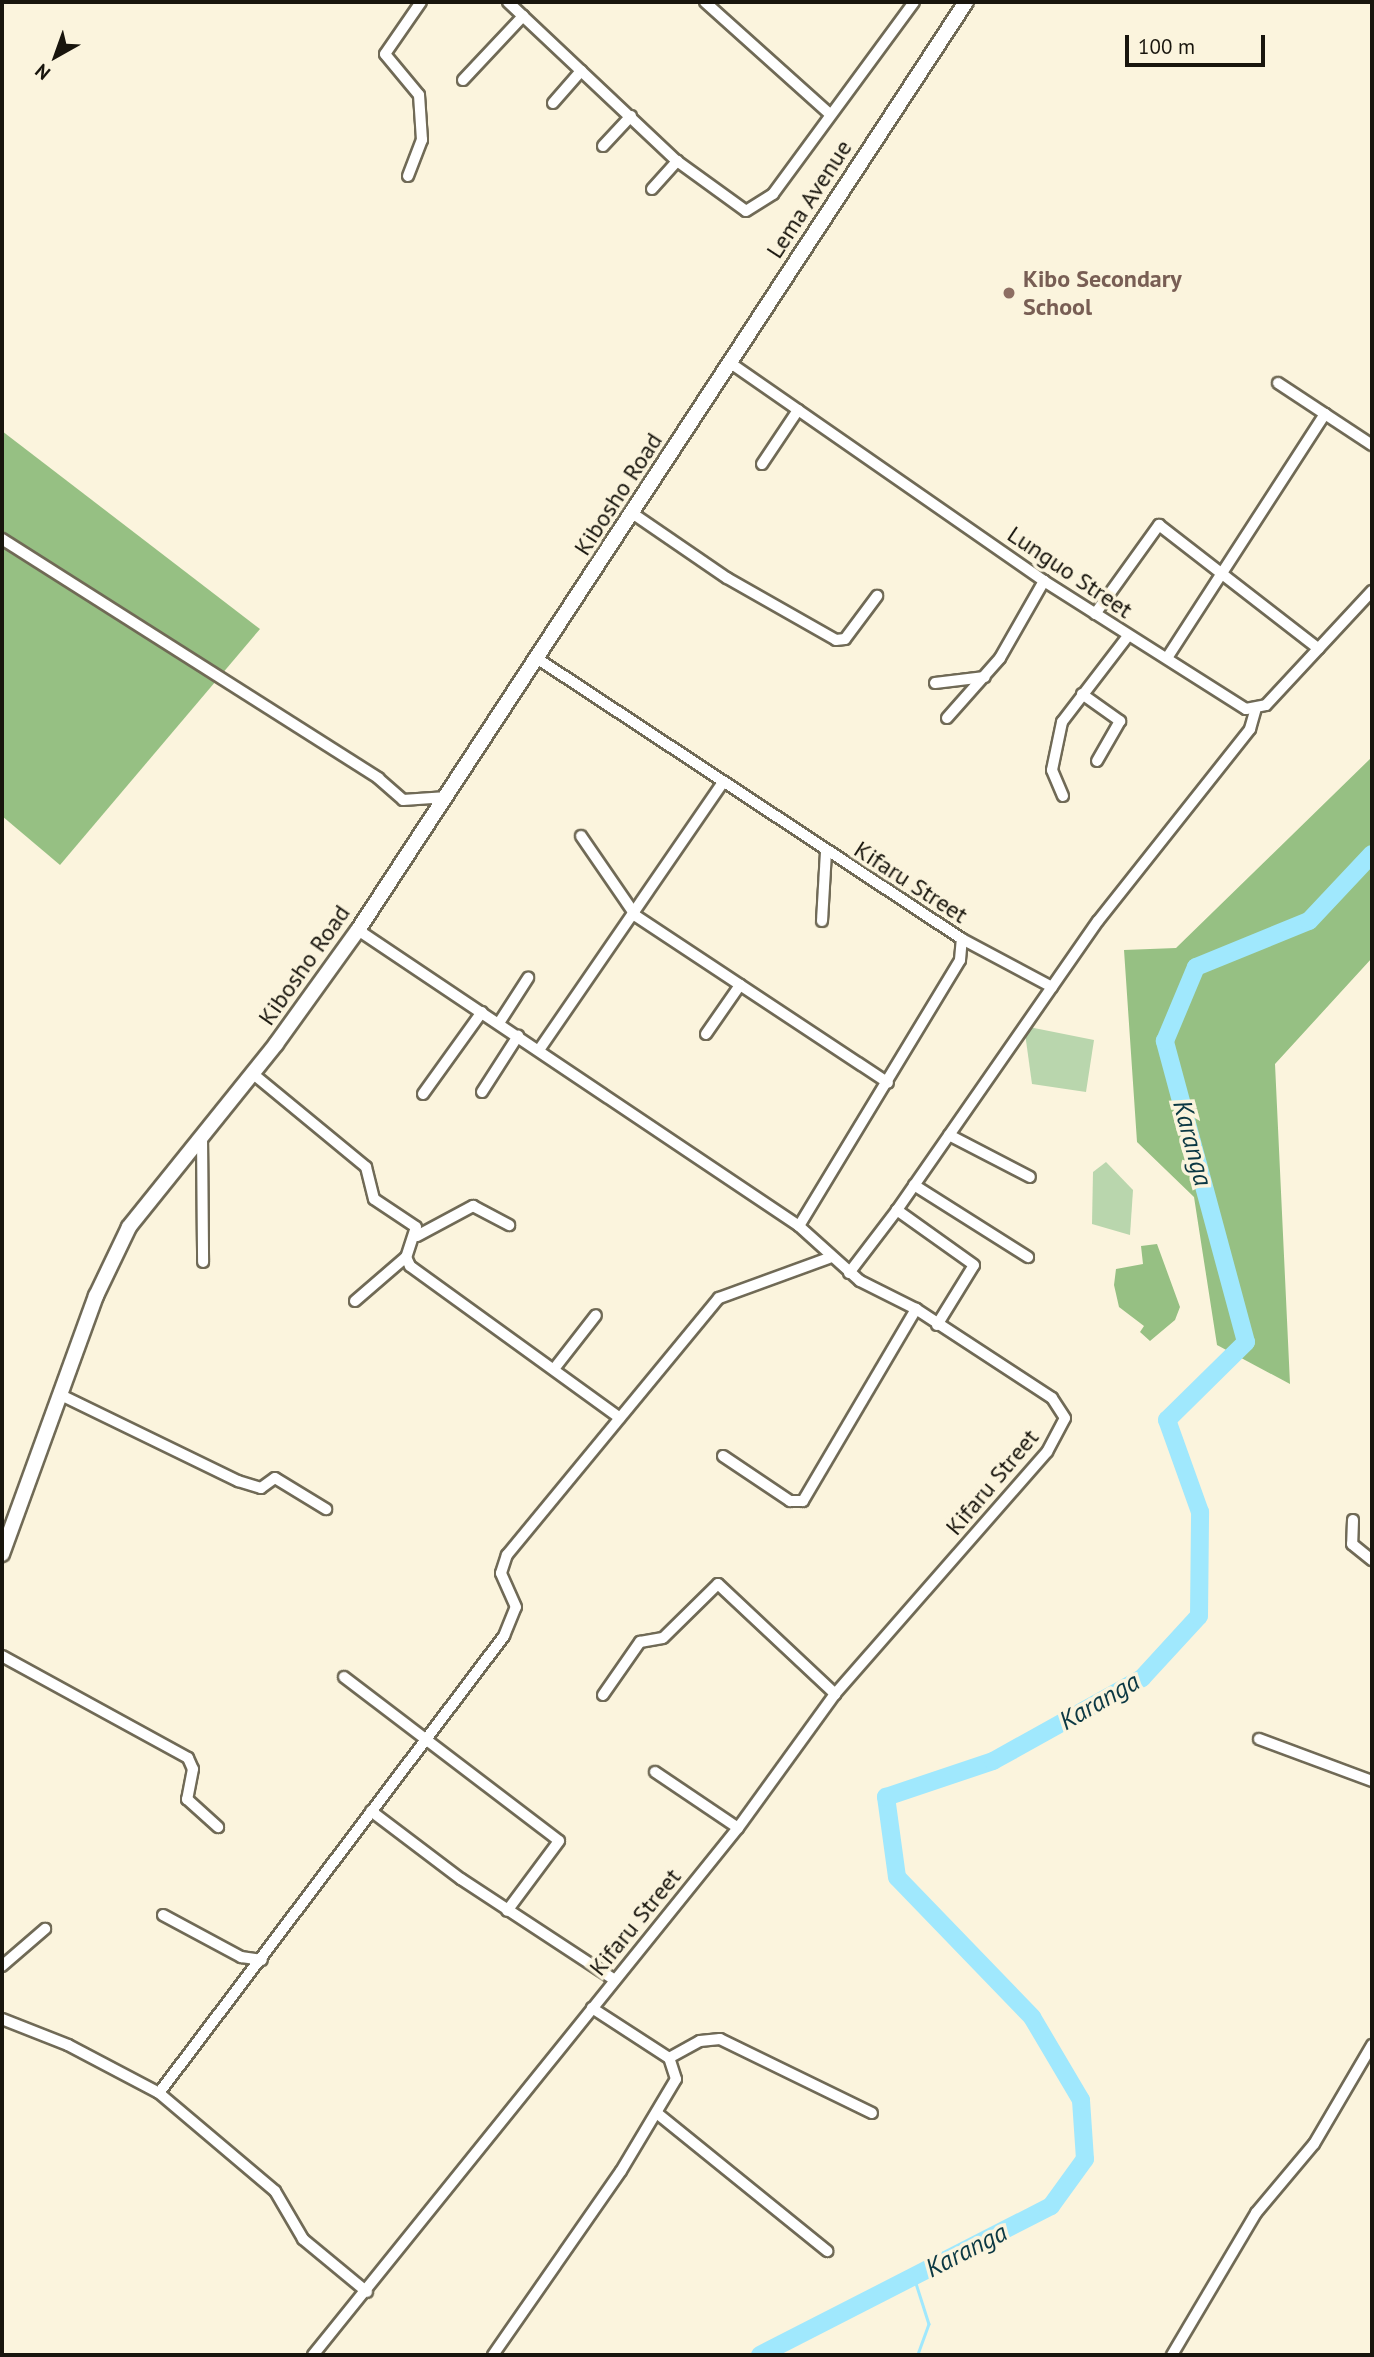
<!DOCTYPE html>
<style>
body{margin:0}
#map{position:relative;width:1374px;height:2357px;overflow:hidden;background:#fbf4dd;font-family:"PT Sans",sans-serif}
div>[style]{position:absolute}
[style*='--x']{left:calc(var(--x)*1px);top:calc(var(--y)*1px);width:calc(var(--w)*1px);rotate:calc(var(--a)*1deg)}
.green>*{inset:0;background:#b9d6ad}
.forest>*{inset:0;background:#96c083}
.stream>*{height:2.5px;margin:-1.25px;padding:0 1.25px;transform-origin:1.25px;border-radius:1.25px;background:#a0e8fd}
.river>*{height:18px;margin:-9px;padding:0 9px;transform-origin:9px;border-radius:9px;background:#a0e8fd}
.roads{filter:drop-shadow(2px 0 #706a56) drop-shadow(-2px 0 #706a56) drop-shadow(0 2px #706a56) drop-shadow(0 -2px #706a56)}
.minor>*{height:10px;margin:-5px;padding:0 5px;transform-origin:5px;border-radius:5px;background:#fff}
.major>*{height:14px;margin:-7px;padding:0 7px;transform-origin:7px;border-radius:7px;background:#fff}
.dots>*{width:19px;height:19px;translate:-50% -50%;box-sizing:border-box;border:4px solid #fbf4dd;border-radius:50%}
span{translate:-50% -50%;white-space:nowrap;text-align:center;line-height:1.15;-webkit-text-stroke:7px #fbf4dd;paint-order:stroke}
.street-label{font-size:24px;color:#18150d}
.education-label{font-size:24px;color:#785e54;font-weight:700}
.left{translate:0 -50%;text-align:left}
.water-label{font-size:26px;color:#0b3843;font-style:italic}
.frame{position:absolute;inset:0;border:4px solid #18150d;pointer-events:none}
.north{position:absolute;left:21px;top:21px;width:70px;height:70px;-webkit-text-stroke:5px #fbf4dd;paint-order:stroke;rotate:220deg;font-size:19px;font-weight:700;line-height:28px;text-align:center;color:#18150d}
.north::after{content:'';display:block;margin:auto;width:24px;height:32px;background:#18150d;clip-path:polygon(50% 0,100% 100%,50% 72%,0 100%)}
.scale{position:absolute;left:1125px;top:35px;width:140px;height:32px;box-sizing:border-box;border:4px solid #18150d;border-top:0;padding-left:9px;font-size:21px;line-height:24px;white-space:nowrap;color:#18150d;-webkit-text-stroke:5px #fbf4dd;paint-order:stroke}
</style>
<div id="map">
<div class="green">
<i style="clip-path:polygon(1024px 1026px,1094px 1040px,1086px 1092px,1032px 1084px)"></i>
<i style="clip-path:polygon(1106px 1162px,1133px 1190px,1130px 1235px,1092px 1224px,1093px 1172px)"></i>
</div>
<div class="forest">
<i style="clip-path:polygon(2px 431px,260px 629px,60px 865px,2px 816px)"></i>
<i style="clip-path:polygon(1372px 757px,1372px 958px,1275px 1064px,1290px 1384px,1217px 1345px,1194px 1197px,1137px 1142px,1124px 950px,1176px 948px)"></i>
<i style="clip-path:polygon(1157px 1244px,1180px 1307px,1175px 1320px,1150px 1341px,1140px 1332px,1144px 1326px,1119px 1307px,1114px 1285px,1116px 1269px,1143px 1264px,1141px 1246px)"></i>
</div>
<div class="stream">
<i style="--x:914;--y:2277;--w:49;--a:72.3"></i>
<i style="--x:929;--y:2324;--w:33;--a:110"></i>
</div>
<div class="river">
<i style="--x:760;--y:2355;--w:327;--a:-27.1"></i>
<i style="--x:1051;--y:2206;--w:58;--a:-54.1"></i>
<i style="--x:1085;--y:2159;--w:59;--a:-93.9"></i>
<i style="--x:1081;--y:2100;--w:96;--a:-120.6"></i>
<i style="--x:1032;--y:2017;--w:194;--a:-134"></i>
<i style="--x:897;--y:1877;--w:81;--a:-97.8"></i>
<i style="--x:886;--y:1797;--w:113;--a:-18.6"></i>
<i style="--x:993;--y:1761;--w:171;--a:-29.1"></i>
<i style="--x:1142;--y:1678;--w:84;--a:-47.4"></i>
<i style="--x:1199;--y:1616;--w:104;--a:-89.4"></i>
<i style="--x:1200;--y:1512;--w:98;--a:-109.7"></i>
<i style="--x:1167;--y:1420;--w:111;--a:-44.6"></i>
<i style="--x:1246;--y:1342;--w:312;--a:-105.1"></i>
<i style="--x:1165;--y:1041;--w:80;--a:-67.3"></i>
<i style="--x:1196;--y:967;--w:122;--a:-22.2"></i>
<i style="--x:1309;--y:921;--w:92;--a:-46.8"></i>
</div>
<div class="roads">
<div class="minor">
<i style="--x:508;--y:2;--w:232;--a:43.3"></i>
<i style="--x:677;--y:161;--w:85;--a:35.9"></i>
<i style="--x:746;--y:211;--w:32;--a:-32"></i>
<i style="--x:773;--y:194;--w:238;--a:-53.7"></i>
<i style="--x:705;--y:2;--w:168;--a:41.9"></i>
<i style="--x:463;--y:80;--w:88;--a:-46.8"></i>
<i style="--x:553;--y:103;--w:43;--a:-48.8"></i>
<i style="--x:603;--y:146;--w:41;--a:-47"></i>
<i style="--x:408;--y:176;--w:39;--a:-69"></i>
<i style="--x:422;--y:140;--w:45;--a:-93.8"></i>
<i style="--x:419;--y:95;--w:53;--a:-129.7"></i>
<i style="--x:385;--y:54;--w:63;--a:-55.3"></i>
<i style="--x:652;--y:189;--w:38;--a:-48"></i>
<i style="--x:729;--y:362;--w:384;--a:34.8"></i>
<i style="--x:1044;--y:581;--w:239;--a:32.4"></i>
<i style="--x:1246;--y:709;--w:20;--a:-11"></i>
<i style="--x:1266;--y:705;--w:156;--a:-47.1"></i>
<i style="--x:1278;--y:383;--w:113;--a:33.4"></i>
<i style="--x:762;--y:464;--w:65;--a:-56.3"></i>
<i style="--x:632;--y:513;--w:115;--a:34.4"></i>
<i style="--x:727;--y:578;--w:125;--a:29.6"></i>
<i style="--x:836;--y:640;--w:9;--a:-6"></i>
<i style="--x:845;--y:639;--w:54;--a:-53.3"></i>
<i style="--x:2;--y:539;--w:446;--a:32.4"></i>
<i style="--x:378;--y:778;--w:33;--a:41"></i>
<i style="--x:403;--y:800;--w:44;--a:-3.9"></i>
<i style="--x:1095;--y:614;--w:110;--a:-54.3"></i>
<i style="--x:1159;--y:525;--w:202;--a:37.8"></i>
<i style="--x:1167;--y:658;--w:291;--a:-57.1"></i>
<i style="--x:935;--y:683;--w:50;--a:-6.8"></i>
<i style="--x:1082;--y:694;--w:47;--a:35.4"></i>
<i style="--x:1120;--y:721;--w:46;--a:119.9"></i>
<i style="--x:947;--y:718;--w:80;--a:-48.5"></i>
<i style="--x:1000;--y:658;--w:89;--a:-60.3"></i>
<i style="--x:1063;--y:796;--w:28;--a:-113"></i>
<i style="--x:1052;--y:770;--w:49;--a:-78.2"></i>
<i style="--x:1062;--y:722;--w:108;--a:-52.5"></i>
<i style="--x:581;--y:836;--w:97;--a:55.5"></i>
<i style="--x:636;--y:916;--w:302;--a:33.5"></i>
<i style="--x:822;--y:921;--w:70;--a:-86.7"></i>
<i style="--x:358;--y:930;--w:531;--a:33.87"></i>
<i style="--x:962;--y:939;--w:102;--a:28.1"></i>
<i style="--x:499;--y:1023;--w:54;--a:-57.2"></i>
<i style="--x:706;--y:1034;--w:60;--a:-55.2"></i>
<i style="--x:539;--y:1050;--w:323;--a:-55.5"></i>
<i style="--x:252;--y:1073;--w:148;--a:39.5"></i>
<i style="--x:366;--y:1167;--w:33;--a:76"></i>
<i style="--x:374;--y:1199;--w:50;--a:33.7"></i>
<i style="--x:416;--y:1227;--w:32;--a:108"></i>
<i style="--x:406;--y:1257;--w:10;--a:66"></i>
<i style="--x:410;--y:1266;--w:259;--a:35.9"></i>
<i style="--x:482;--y:1092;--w:67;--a:-57.3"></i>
<i style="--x:423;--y:1094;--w:101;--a:-54.3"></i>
<i style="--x:949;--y:1135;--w:91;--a:27.4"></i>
<i style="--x:202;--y:1136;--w:126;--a:89.5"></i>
<i style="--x:914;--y:1185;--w:135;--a:32.3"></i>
<i style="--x:417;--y:1236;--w:64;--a:-28.2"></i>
<i style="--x:473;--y:1206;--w:41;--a:27.8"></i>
<i style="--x:849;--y:1273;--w:79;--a:-52.7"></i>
<i style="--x:355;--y:1301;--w:67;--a:-40.8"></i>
<i style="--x:937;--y:1325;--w:70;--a:-58.3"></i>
<i style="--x:974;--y:1265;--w:95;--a:-144.5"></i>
<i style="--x:897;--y:1210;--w:352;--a:-55.2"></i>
<i style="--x:1098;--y:921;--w:245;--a:-51.6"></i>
<i style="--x:1250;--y:729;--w:19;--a:-74"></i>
<i style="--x:554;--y:1369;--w:68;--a:-52.1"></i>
<i style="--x:63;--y:1396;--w:195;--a:25.9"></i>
<i style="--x:238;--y:1481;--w:24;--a:17"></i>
<i style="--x:261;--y:1488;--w:17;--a:-36"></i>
<i style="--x:275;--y:1478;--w:60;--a:31.3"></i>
<i style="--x:723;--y:1456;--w:81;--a:33.9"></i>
<i style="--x:790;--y:1501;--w:13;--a:0"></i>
<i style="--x:803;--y:1501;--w:223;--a:-59.5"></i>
<i style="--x:1353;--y:1520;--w:24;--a:92"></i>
<i style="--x:1352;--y:1544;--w:26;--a:39"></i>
<i style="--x:2;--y:1656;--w:212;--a:28.7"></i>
<i style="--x:188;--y:1758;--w:12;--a:66"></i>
<i style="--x:193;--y:1769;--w:31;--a:101"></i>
<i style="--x:187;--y:1799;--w:42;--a:42.1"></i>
<i style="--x:344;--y:1677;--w:270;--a:37.3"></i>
<i style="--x:559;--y:1841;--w:87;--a:126.6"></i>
<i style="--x:603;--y:1695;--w:65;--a:-55.1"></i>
<i style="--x:640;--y:1642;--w:23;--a:-10"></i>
<i style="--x:663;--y:1638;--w:77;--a:-44.5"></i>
<i style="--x:718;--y:1584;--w:161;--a:43.2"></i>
<i style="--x:1259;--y:1739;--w:121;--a:20.4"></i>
<i style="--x:655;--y:1772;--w:100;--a:34"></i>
<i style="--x:371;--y:1811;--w:113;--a:37.1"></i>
<i style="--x:461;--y:1879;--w:184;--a:33.3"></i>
<i style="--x:163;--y:1915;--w:89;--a:28.3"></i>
<i style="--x:241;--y:1957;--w:21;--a:8"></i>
<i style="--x:2;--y:1966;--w:57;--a:-40.7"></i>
<i style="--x:2;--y:2019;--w:71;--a:21.5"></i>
<i style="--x:68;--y:2045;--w:103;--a:27.8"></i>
<i style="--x:159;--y:2093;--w:152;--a:40.2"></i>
<i style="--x:275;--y:2191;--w:56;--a:59.7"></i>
<i style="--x:303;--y:2239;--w:83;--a:39.6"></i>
<i style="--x:669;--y:2058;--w:35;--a:-29"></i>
<i style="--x:700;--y:2041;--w:20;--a:-6"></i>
<i style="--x:720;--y:2039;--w:169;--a:26"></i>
<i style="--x:159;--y:2093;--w:573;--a:-52.95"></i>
<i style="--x:504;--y:1636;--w:31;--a:-68"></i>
<i style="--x:516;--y:1607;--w:37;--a:-114"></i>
<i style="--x:501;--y:1573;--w:19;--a:-72"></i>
<i style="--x:507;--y:1555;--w:333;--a:-50.5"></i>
<i style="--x:719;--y:1298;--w:117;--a:-20"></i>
<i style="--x:658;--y:2114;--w:218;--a:39"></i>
<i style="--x:313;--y:2355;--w:677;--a:-51.12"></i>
<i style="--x:738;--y:1828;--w:165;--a:-54.1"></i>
<i style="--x:835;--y:1694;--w:322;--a:-48.8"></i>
<i style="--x:1047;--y:1452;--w:38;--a:-62"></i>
<i style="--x:1065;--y:1418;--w:24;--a:-123"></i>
<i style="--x:1052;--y:1398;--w:163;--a:-146.8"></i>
<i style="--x:916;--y:1309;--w:63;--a:-153.4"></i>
<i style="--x:860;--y:1281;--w:82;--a:-138"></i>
<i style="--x:799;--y:1226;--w:311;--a:-58.8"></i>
<i style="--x:960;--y:960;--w:21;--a:-85"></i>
<i style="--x:962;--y:939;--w:508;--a:-146.56"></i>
<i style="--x:493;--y:2355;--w:224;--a:-55.2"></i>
<i style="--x:621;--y:2171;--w:107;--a:-59.1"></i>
<i style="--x:676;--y:2079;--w:22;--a:-108"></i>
<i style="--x:669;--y:2058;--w:92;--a:-147"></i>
<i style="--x:1172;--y:2355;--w:165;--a:-59.4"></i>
<i style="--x:1256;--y:2213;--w:90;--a:-50"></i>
<i style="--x:1314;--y:2144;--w:115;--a:-59.6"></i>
</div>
<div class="major">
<i style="--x:2;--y:1554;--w:275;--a:-70"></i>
<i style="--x:96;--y:1296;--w:76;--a:-64.4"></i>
<i style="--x:129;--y:1227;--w:235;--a:-51.2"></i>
<i style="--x:276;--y:1044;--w:140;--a:-54.3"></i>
<i style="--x:358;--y:930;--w:1109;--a:-56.77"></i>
</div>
</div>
<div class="dots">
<i style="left:1009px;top:293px;background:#8d6e63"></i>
</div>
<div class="street-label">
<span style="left:809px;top:199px;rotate:-57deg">Lema Avenue</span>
<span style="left:618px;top:494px;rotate:-57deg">Kibosho Road</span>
<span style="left:1070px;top:572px;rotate:34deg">Lunguo Street</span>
<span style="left:911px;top:882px;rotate:33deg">Kifaru Street</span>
<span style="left:304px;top:965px;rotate:-55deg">Kibosho Road</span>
<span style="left:992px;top:1482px;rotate:-50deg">Kifaru Street</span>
<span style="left:635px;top:1922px;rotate:-51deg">Kifaru Street</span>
</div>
<div class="education-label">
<span class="left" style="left:1023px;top:293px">Kibo Secondary<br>School</span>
</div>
<div class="water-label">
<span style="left:1193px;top:1143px;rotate:75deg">Karanga</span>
<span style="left:1099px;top:1701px;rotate:-30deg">Karanga</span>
<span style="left:966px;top:2250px;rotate:-27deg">Karanga</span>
</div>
<div class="frame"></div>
<div class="north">N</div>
<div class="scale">100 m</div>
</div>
